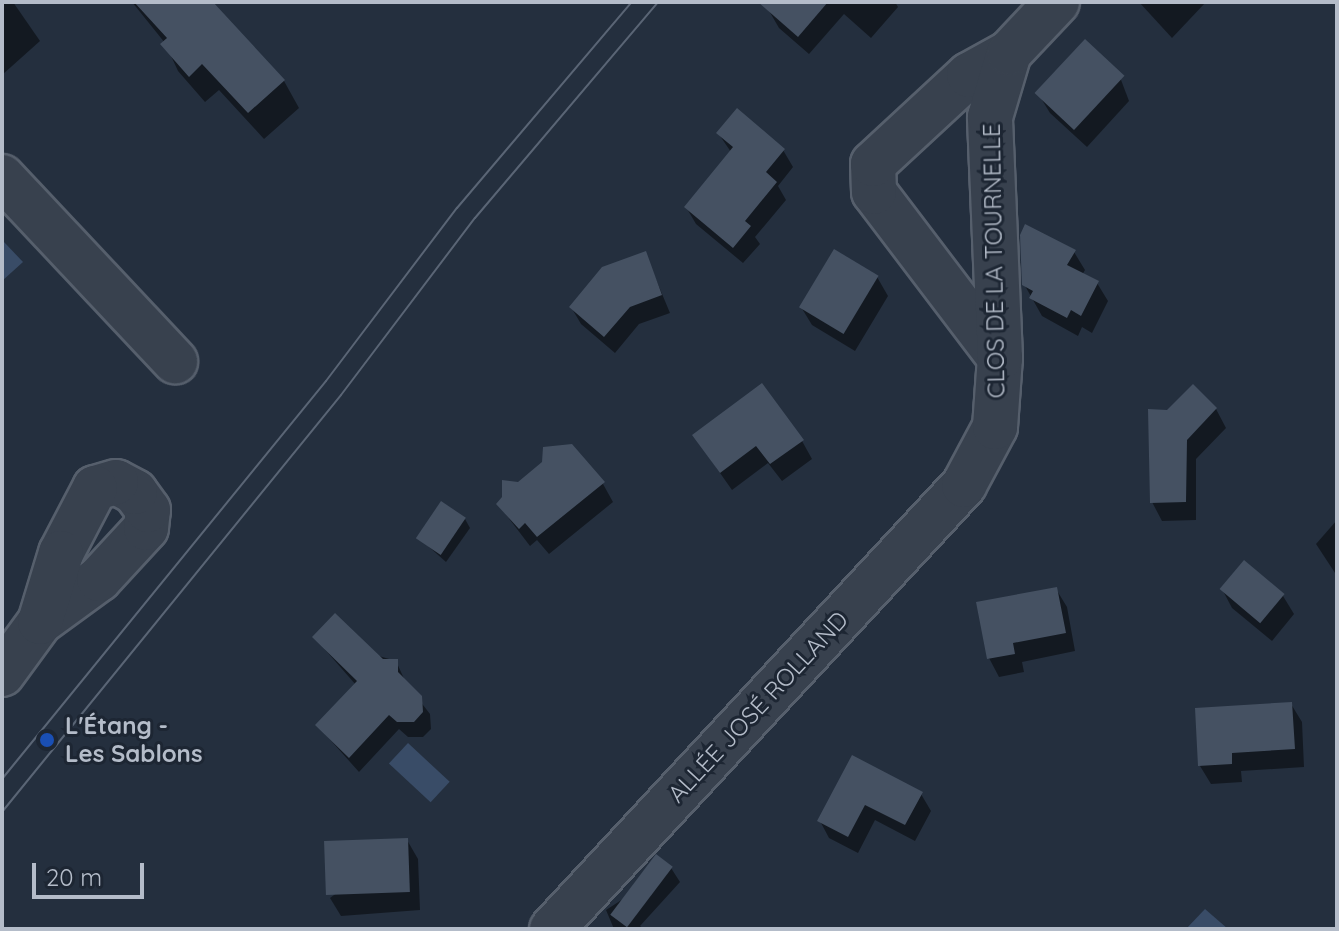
<!DOCTYPE html>
<meta charset="utf-8">
<style>
body{margin:0}
#map{position:relative;width:1339px;height:931px;overflow:hidden;background:#242f3e;font-family:Quicksand,sans-serif}
div>[style]{position:absolute}
[style*='--x']{left:calc(var(--x)*1px);top:calc(var(--y)*1px);width:calc(var(--w)*1px);rotate:calc(var(--a)*1deg)}
.water>*{inset:0;background:#394c67;transform-origin:0 0}
.shadow>*{inset:0;background:#0007}
.building>*{inset:0;background:#455162;transform-origin:0 0}
.roads{filter:drop-shadow(2px 0 #565f6c) drop-shadow(-2px 0 #565f6c) drop-shadow(0 2px #565f6c) drop-shadow(0 -2px #565f6c)}
.minor>*{height:44px;margin:-22px;padding:0 22px;transform-origin:22px;border-radius:22px;background:#38414e}
.tram>*{height:2px;margin:-1px;padding:0 1px;transform-origin:1px;border-radius:1px;background:#5a6575}
.dots>*{width:22px;height:22px;translate:-50% -50%;box-sizing:border-box;border:4px solid #1d2633;border-radius:50%}
span{translate:-50% -50%;white-space:nowrap;text-align:center;line-height:1.15;-webkit-text-stroke:6px #1d2633;paint-order:stroke}
.street-label{font-size:24px;color:#b4bcc9}
.poi-label{font-size:24px;color:#b4bcc9;font-weight:700}
.left{translate:0 -50%;text-align:left}
.frame{position:absolute;inset:0;border:4px solid #b4bcc9;pointer-events:none}
.scale{position:absolute;left:32px;top:863px;width:112px;height:36px;box-sizing:border-box;border:4px solid #b4bcc9;border-top:0;padding-left:10px;font-size:24px;line-height:28px;white-space:nowrap;color:#b4bcc9;-webkit-text-stroke:6px #1d2633;paint-order:stroke}
</style>
<div id="map">
<div class="water">
<i style="clip-path:polygon(4px 242px,23px 262px,2px 281px,2px 244px)"></i>
<i style="left:408px;top:743px;width:57px;height:28px;rotate:43deg"></i>
<i style="clip-path:polygon(1205px 909px,1228px 929px,1186px 929px)"></i>
</div>
<div class="shadow">
<i style="clip-path:polygon(2px 2px,13px 2px,40px 41px,2px 75px)"></i>
<i style="clip-path:polygon(132px 2px,207px 2px,284px 81px,299px 108px,264px 139px,219px 90px,205px 102px,178px 71px,165px 43px)"></i>
<i style="clip-path:polygon(775px 2px,895px 2px,898px 7px,871px 38px,844px 14px,809px 54px,779px 28px,768px 9px)"></i>
<i style="clip-path:polygon(1139px 2px,1206px 2px,1172px 38px)"></i>
<i style="clip-path:polygon(1118px 72px,1129px 101px,1087px 147px,1050px 113px,1039px 95px)"></i>
<i style="clip-path:polygon(718px 133px,783px 150px,793px 167px,778px 186px,786px 200px,755px 237px,760px 244px,743px 263px,696px 224px,686px 207px,731px 152px)"></i>
<i style="clip-path:polygon(1074px 252px,1085px 270px,1082px 275px,1097px 283px,1108px 301px,1092px 333px,1082px 327px,1078px 336px,1042px 316px,1024px 284px)"></i>
<i style="clip-path:polygon(645px 253px,670px 313px,639px 324px,615px 353px,581px 324px,571px 307px)"></i>
<i style="clip-path:polygon(877px 277px,888px 296px,855px 351px,812px 325px,801px 307px)"></i>
<i style="clip-path:polygon(1216px 409px,1226px 428px,1196px 459px,1196px 520px,1162px 521px,1152px 502px,1168px 412px)"></i>
<i style="clip-path:polygon(694px 436px,802px 441px,812px 459px,782px 481px,768px 463px,732px 490px)"></i>
<i style="clip-path:polygon(603px 484px,613px 502px,549px 554px,537px 540px,530px 546px,498px 504px)"></i>
<i style="clip-path:polygon(465px 519px,470px 528px,446px 562px,419px 538px)"></i>
<i style="clip-path:polygon(1337px 520px,1337px 576px,1316px 544px)"></i>
<i style="clip-path:polygon(1056px 589px,1067px 607px,1075px 651px,1022px 662px,1024px 672px,999px 677px,989px 658px)"></i>
<i style="clip-path:polygon(1222px 589px,1283px 596px,1294px 614px,1272px 641px,1232px 608px)"></i>
<i style="clip-path:polygon(314px 637px,396px 661px,406px 683px,430px 714px,431px 729px,423px 737px,408px 737px,399px 729px,359px 772px,317px 725px,356px 685px)"></i>
<i style="clip-path:polygon(1291px 704px,1302px 722px,1304px 767px,1241px 771px,1242px 782px,1211px 784px,1200px 766px)"></i>
<i style="clip-path:polygon(852px 758px,921px 794px,931px 811px,915px 841px,875px 820px,858px 853px,829px 838px,820px 821px)"></i>
<i style="clip-path:polygon(407px 840px,418px 859px,420px 910px,341px 916px,330px 898px)"></i>
<i style="clip-path:polygon(671px 868px,680px 882px,640px 926px,644px 929px,614px 929px,606px 910px)"></i>
</div>
<div class="building">
<i style="clip-path:polygon(134px 2px,213px 2px,285px 80px,248px 113px,202px 64px,189px 77px,160px 44px,167px 38px)"></i>
<i style="clip-path:polygon(758px 2px,828px 2px,798px 37px)"></i>
<i style="left:1085px;top:39px;width:54px;height:74px;rotate:43deg"></i>
<i style="clip-path:polygon(737px 108px,785px 149px,766px 172px,777px 182px,745px 221px,751px 226px,733px 248px,684px 207px,733px 147px,716px 133px)"></i>
<i style="clip-path:polygon(1025px 224px,1076px 250px,1067px 265px,1099px 281px,1081px 316px,1071px 310px,1067px 318px,1029px 298px,1033px 291px,1022px 285px,1020px 235px)"></i>
<i style="left:834px;top:249px;width:52px;height:68px;rotate:31deg"></i>
<i style="clip-path:polygon(646px 251px,662px 295px,630px 307px,604px 337px,569px 307px,602px 267px)"></i>
<i style="clip-path:polygon(762px 383px,804px 440px,770px 464px,756px 446px,720px 473px,692px 435px)"></i>
<i style="clip-path:polygon(1193px 384px,1217px 408px,1187px 440px,1186px 502px,1150px 503px,1148px 409px,1167px 410px)"></i>
<i style="clip-path:polygon(572px 444px,605px 482px,537px 537px,525px 523px,519px 529px,496px 504px,502px 497px,502px 480px,518px 482px,542px 462px,543px 447px)"></i>
<i style="left:441px;top:501px;width:30px;height:45px;rotate:34deg"></i>
<i style="left:1244px;top:560px;width:53px;height:38px;rotate:40deg"></i>
<i style="clip-path:polygon(1057px 587px,1066px 633px,1013px 643px,1015px 654px,987px 659px,976px 602px)"></i>
<i style="clip-path:polygon(335px 613px,383px 659px,398px 659px,398px 672px,422px 696px,423px 712px,414px 722px,397px 722px,389px 715px,349px 758px,315px 725px,357px 681px,312px 637px)"></i>
<i style="clip-path:polygon(1292px 702px,1295px 749px,1232px 753px,1232px 764px,1198px 766px,1195px 708px)"></i>
<i style="clip-path:polygon(852px 755px,923px 792px,905px 825px,865px 805px,848px 837px,817px 821px)"></i>
<i style="left:408px;top:838px;width:54px;height:84px;rotate:88deg"></i>
<i style="left:656px;top:854px;width:21px;height:76px;rotate:37deg"></i>
</div>
<div class="roads">
<div class="minor">
<i style="--x:2;--y:177;--w:253;--a:46.8"></i>
<i style="--x:1000;--y:358;--w:208;--a:-127.2"></i>
<i style="--x:874;--y:192;--w:28;--a:-92"></i>
<i style="--x:873;--y:164;--w:131;--a:-42.8"></i>
<i style="--x:969;--y:75;--w:46;--a:-28.8"></i>
<i style="--x:2;--y:674;--w:64;--a:-53.8"></i>
<i style="--x:40;--y:622;--w:73;--a:-36.1"></i>
<i style="--x:99;--y:579;--w:69;--a:-47.3"></i>
<i style="--x:146;--y:528;--w:18;--a:-84"></i>
<i style="--x:148;--y:510;--w:22;--a:-126"></i>
<i style="--x:135;--y:492;--w:21;--a:-152"></i>
<i style="--x:116;--y:482;--w:22;--a:164"></i>
<i style="--x:95;--y:488;--w:73;--a:117.6"></i>
<i style="--x:61;--y:553;--w:72;--a:106.9"></i>
<i style="--x:552;--y:929;--w:606;--a:-47.14"></i>
<i style="--x:964;--y:485;--w:66;--a:-61.9"></i>
<i style="--x:995;--y:427;--w:69;--a:-85.9"></i>
<i style="--x:1000;--y:358;--w:241;--a:-92.4"></i>
<i style="--x:990;--y:117;--w:67;--a:-73.5"></i>
<i style="--x:1009;--y:53;--w:70;--a:-46.7"></i>
</div>
</div>
<div class="tram">
<i style="--x:2;--y:779;--w:513;--a:-50.85"></i>
<i style="--x:326;--y:381;--w:217;--a:-52.9"></i>
<i style="--x:457;--y:208;--w:270;--a:-49.7"></i>
<i style="--x:2;--y:812;--w:537;--a:-50.89"></i>
<i style="--x:341;--y:395;--w:222;--a:-52.9"></i>
<i style="--x:475;--y:218;--w:283;--a:-49.7"></i>
</div>
<div class="dots">
<i style="left:47px;top:740px;background:#1a4fb4"></i>
</div>
<div class="street-label">
<span style="left:994px;top:261px;rotate:-91deg">CLOS DE LA TOURNELLE</span>
<span style="left:758px;top:707px;rotate:-47deg">ALLÉE JOSÉ ROLLAND</span>
</div>
<div class="poi-label">
<span class="left" style="left:65px;top:740px">L'Étang -<br>Les Sablons</span>
</div>
<div class="frame"></div>
<div class="scale">20 m</div>
</div>
